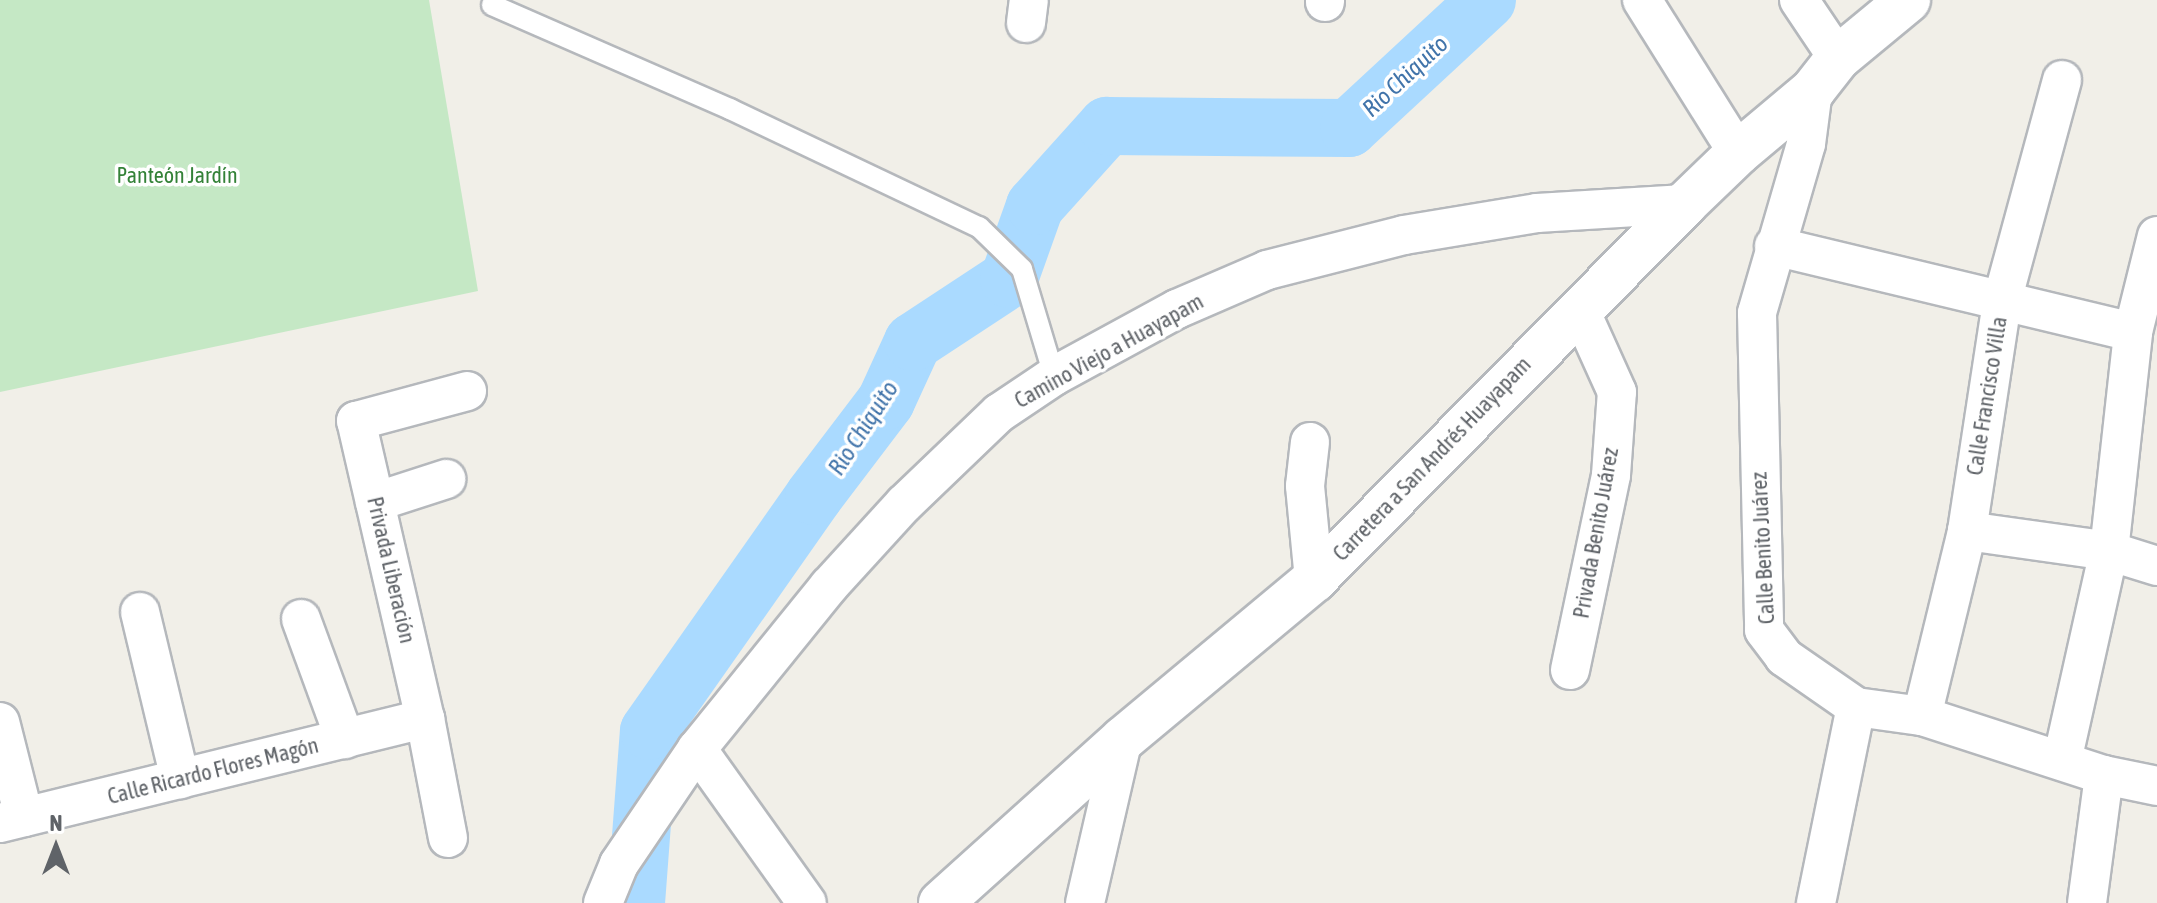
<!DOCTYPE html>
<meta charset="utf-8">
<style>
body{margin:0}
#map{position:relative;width:2157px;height:903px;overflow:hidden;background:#f1efe8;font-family:"Asap Condensed",sans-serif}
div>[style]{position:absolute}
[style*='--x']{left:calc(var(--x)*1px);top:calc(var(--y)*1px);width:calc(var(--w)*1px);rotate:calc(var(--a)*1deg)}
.green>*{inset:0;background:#c5e8c5}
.river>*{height:58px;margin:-29px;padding:0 29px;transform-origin:29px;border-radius:29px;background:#aadaff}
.roads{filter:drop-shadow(2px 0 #b5b8bc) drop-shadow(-2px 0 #b5b8bc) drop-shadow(0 2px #b5b8bc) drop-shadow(0 -2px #b5b8bc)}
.lane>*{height:20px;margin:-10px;padding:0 10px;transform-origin:10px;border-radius:10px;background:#fff}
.street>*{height:38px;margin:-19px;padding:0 19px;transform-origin:19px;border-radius:19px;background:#fff}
.secondary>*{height:44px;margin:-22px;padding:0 22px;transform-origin:22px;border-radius:22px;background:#fff}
span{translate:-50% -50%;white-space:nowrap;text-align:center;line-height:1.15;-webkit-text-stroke:7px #fff;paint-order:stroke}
.park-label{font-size:22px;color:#348238}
.street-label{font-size:22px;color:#5f6368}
.water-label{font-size:24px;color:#4174aa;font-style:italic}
.north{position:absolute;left:16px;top:807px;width:80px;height:80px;-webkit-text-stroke:6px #fff;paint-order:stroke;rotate:0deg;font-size:22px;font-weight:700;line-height:32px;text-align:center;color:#5f6368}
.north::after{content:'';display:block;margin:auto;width:28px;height:36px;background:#5f6368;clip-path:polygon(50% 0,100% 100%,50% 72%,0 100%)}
</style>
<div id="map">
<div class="green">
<i style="clip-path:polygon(0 0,429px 0,478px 291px,0 392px)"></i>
</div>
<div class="river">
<i style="--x:636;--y:903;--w:172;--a:-85.7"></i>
<i style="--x:649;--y:731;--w:287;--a:-54.9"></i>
<i style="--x:814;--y:496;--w:119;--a:-52.8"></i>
<i style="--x:886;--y:401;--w:65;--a:-65.4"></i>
<i style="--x:913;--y:342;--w:115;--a:-33.3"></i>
<i style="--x:1009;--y:279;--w:77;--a:-70.4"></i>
<i style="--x:1035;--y:206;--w:108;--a:-48"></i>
<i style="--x:1107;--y:126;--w:242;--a:0.5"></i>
<i style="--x:1349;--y:128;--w:188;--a:-42.8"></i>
</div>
<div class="roads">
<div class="lane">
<i style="--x:492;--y:5;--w:260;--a:23.6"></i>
<i style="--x:730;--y:109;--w:276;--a:25.4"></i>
<i style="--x:979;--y:227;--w:60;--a:44.3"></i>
<i style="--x:1022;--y:269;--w:112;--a:73.3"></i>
</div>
<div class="street">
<i style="--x:1642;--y:0;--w:181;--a:57.9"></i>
<i style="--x:1799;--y:0;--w:70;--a:56.1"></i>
<i style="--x:1325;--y:2;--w:2;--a:-90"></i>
<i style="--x:1026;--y:23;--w:23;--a:-83"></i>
<i style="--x:1813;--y:90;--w:54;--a:97.4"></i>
<i style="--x:1806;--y:144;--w:176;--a:106.2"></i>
<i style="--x:1757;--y:313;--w:317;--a:88.7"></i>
<i style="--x:1764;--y:630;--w:34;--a:53"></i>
<i style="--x:1784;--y:657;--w:88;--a:34.8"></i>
<i style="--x:1856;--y:707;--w:67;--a:7.8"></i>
<i style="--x:1922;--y:716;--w:191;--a:18"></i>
<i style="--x:2104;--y:775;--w:54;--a:11.7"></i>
<i style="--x:1774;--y:246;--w:369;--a:13.5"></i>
<i style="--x:1310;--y:442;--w:44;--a:96.5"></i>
<i style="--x:1305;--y:486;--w:94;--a:84.5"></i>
<i style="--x:375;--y:502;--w:75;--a:-17.9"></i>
<i style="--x:1967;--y:531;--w:143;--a:8"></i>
<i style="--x:2109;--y:551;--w:50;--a:17.4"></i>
<i style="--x:140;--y:612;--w:172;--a:76.5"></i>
<i style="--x:301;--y:619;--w:128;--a:69.9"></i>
<i style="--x:1570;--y:670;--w:199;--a:-78.1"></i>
<i style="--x:1611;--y:475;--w:83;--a:-85.9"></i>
<i style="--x:1617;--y:392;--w:92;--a:-114.3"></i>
<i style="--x:1922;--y:716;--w:190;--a:-76.3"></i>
<i style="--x:1967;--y:531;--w:233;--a:-81.3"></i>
<i style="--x:2002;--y:301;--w:229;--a:-74.8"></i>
<i style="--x:0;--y:722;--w:98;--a:75.8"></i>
<i style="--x:697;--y:749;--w:189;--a:54.5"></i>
<i style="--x:2062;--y:761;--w:215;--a:-77.4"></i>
<i style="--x:2109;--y:551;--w:220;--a:-83.7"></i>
<i style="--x:2133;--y:332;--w:99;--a:-76"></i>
<i style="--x:0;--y:823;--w:438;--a:-13.8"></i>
<i style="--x:448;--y:838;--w:121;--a:-100.9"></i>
<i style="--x:425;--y:719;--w:306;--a:-103"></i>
<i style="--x:356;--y:421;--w:115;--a:-15.1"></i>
<i style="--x:603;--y:903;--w:42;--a:-67.7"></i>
<i style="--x:619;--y:864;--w:139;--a:-55.9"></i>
<i style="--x:697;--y:749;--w:210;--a:-51"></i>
<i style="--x:829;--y:586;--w:111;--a:-47.6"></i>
<i style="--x:904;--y:504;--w:132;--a:-43.8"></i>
<i style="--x:999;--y:413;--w:66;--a:-33.9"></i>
<i style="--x:1054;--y:376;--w:140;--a:-28.6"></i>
<i style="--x:1177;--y:309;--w:98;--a:-23.4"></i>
<i style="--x:1267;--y:270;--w:141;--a:-14.3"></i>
<i style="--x:1404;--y:235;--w:135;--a:-9.4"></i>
<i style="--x:1537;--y:213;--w:148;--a:-3.5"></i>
<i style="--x:1085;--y:903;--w:168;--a:-77"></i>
<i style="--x:1816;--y:903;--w:200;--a:-78.5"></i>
<i style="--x:2087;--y:903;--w:129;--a:-82.4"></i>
</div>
<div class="secondary">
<i style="--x:941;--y:903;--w:245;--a:-42"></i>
<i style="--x:1123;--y:739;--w:249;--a:-39.8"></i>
<i style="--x:1314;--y:580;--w:528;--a:-45.38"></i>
<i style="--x:1685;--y:204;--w:74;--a:-43.9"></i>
<i style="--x:1738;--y:153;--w:98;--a:-40"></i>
<i style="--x:1813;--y:90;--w:41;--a:-52"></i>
<i style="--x:1838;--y:58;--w:91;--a:-39.6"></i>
</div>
</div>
<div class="park-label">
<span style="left:177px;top:176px">Panteón Jardín</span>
</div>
<div class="street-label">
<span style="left:1109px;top:351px;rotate:-29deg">Camino Viejo a Huayapam</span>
<span style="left:1987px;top:396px;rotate:-81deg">Calle Francisco Villa</span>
<span style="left:1432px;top:459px;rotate:-46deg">Carretera a San Andrés Huayapam</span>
<span style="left:1596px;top:533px;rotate:-80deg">Privada Benito Juárez</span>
<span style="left:1763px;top:548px;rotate:-93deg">Calle Benito Juárez</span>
<span style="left:391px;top:570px;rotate:77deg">Privada Liberación</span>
<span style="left:213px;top:771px;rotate:-14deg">Calle Ricardo Flores Magón</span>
</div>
<div class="water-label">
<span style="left:1405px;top:76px;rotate:-43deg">Rio Chiquito</span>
<span style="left:863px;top:428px;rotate:-57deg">Rio Chiquito</span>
</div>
<div class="north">N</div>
</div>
